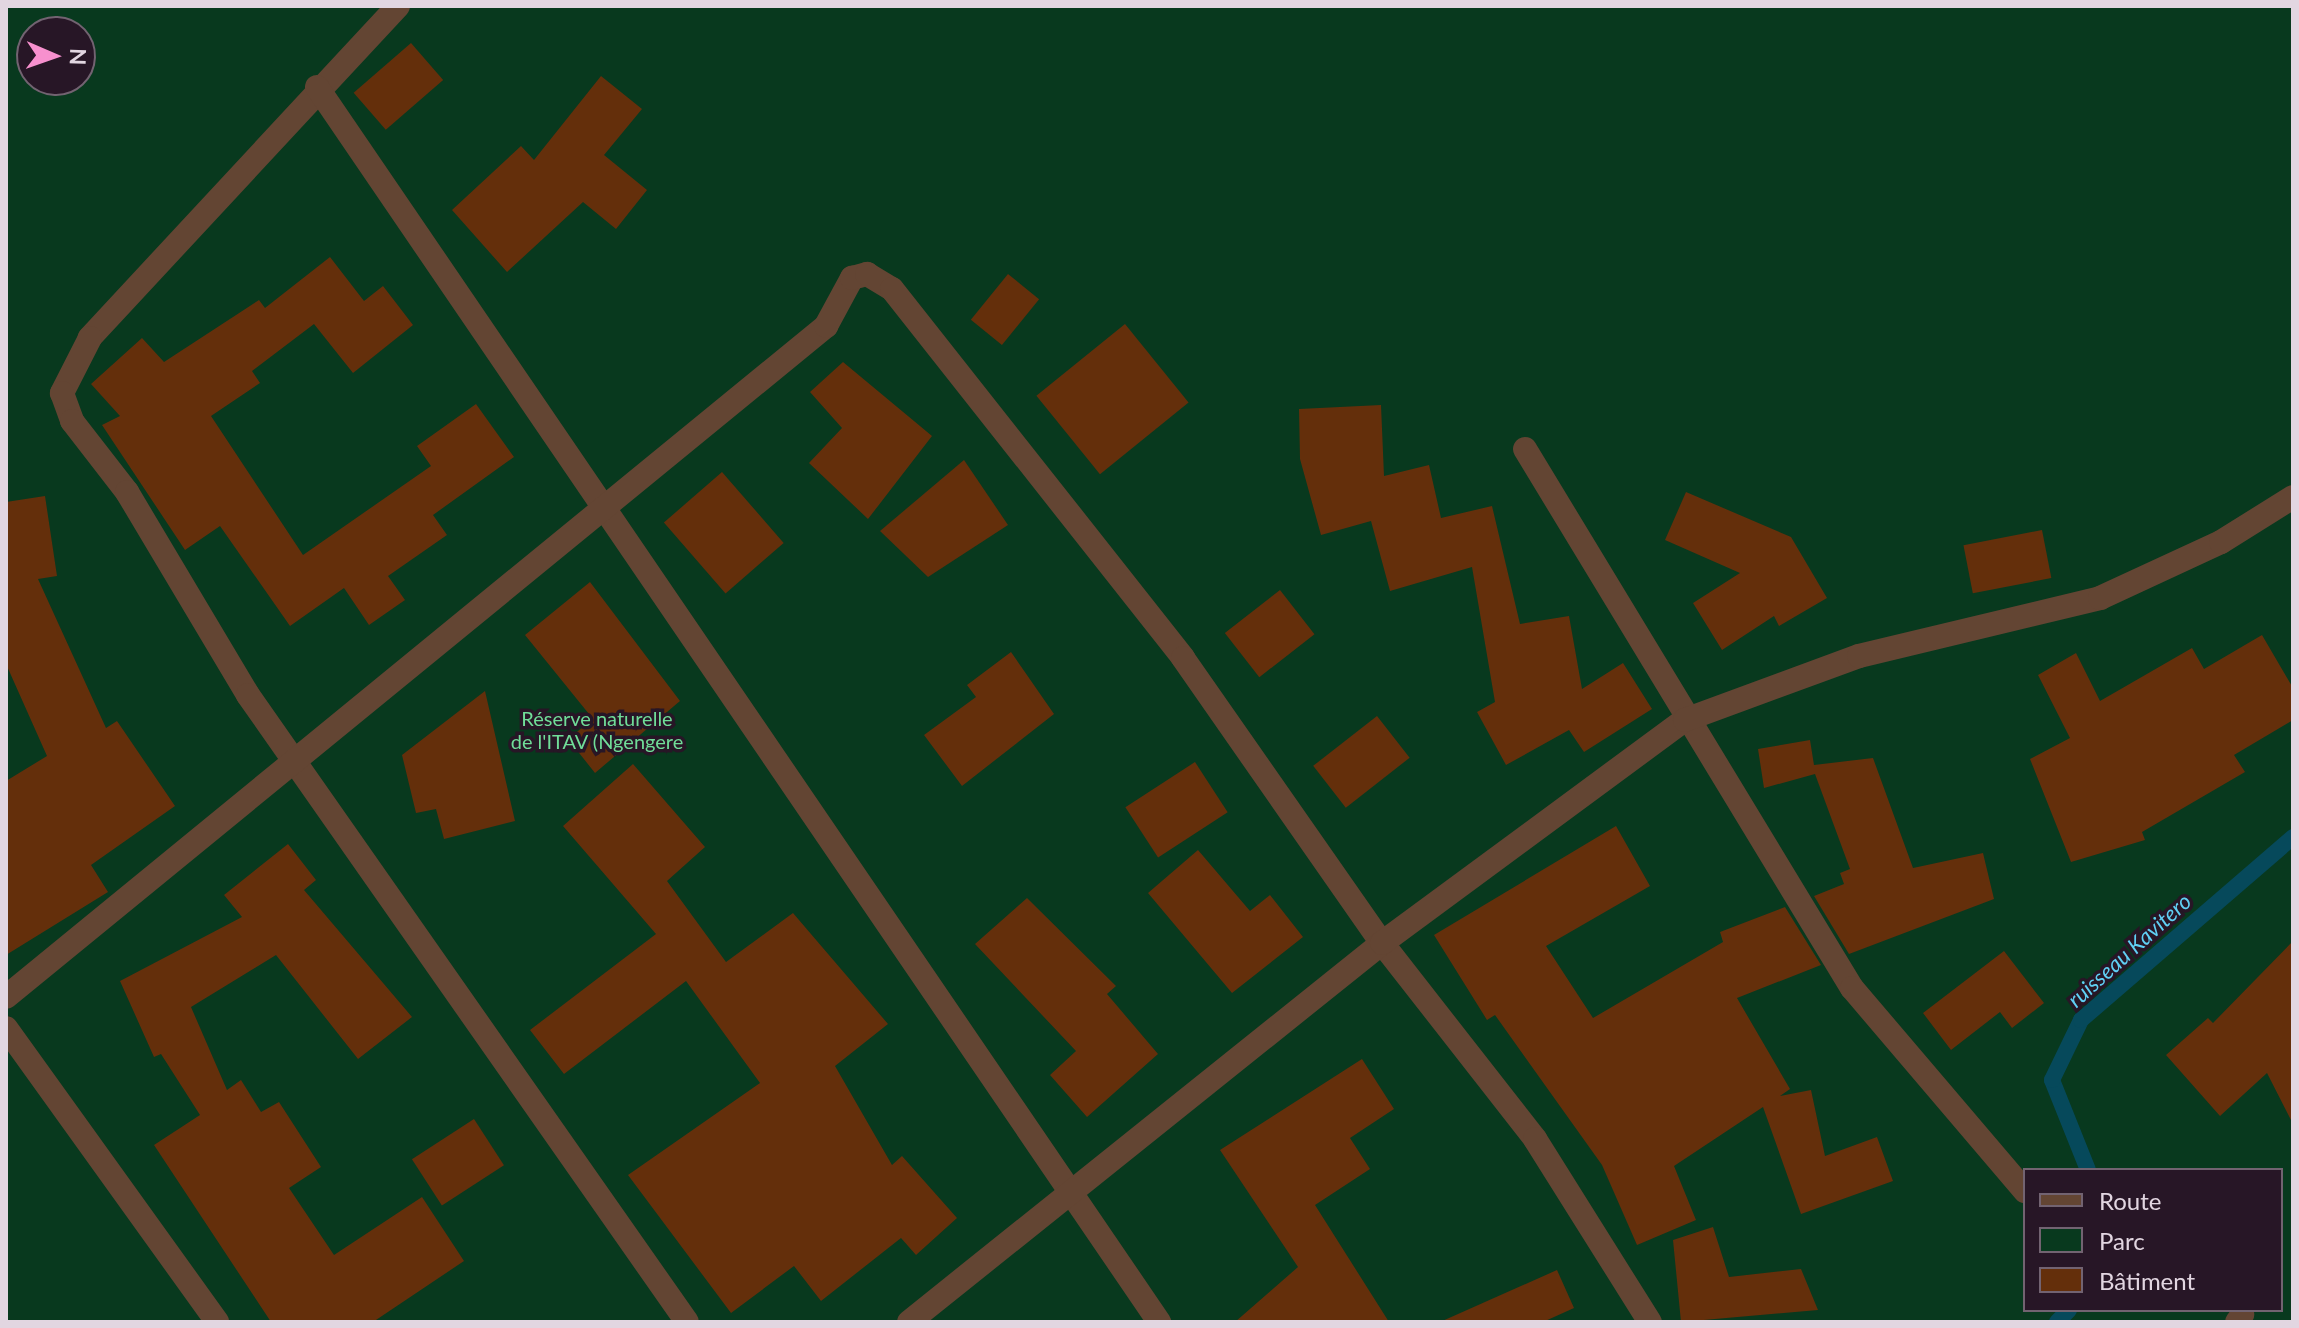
<!DOCTYPE html>
<meta charset="utf-8">
<style>
body{margin:0}
#map{position:relative;width:2299px;height:1328px;overflow:hidden;background:#271626;font-family:Lato,sans-serif}
div>[style]{position:absolute}
[style*='--x']{left:calc(var(--x)*1px);top:calc(var(--y)*1px);width:calc(var(--w)*1px);rotate:calc(var(--a)*1deg)}
.green>*{inset:0;background:#08391e}
.stream>*{height:16px;margin:-8px;padding:0 8px;transform-origin:8px;border-radius:8px;background:#06495b}
.building>*{inset:0;background:#642f0b;transform-origin:0 0}
.minor>*{height:24px;margin:-12px;padding:0 12px;transform-origin:12px;border-radius:12px;background:#634533}
span{translate:-50% -50%;white-space:nowrap;text-align:center;line-height:1.15;-webkit-text-stroke:7px #271626;paint-order:stroke}
.park-label{font-size:20px;color:#70dd98}
.water-label{font-size:22px;color:#60d0f4;font-style:italic}
.frame{position:absolute;inset:0;border:8px solid #e2d6e1;pointer-events:none}
.legend{position:absolute;left:2023px;top:1168px;width:260px;height:144px;box-sizing:border-box;background:#271626;border:2px solid #726371;margin:0;padding:10px 14px;list-style:none;font-size:24px;color:#e2d6e1}
.legend li{display:flex;align-items:center;gap:16px;height:40px}
.legend b{width:40px;border:2px solid #726371}
.north{position:absolute;left:16px;top:16px;width:80px;height:80px;box-sizing:border-box;background:#271626;border:2px solid #726371;border-radius:50%;rotate:92deg;font-size:22px;font-weight:700;line-height:32px;text-align:center;color:#e2d6e1}
.north::after{content:'';display:block;margin:auto;width:28px;height:36px;background:#f790ce;clip-path:polygon(50% 0,100% 100%,50% 72%,0 100%)}
</style>
<div id="map">
<div class="green">
<i style="clip-path:polygon(evenodd,6px 6px,2293px 6px,2293px 1322px,6px 1322px,6px 6px,32px 32px,80px 32px,80px 80px,32px 80px,32px 32px,6px 6px,2025px 1170px,2281px 1170px,2281px 1310px,2025px 1310px,2025px 1170px)"></i>
</div>
<div class="stream">
<i style="--x:2088;--y:1170;--w:97;--a:-111.8"></i>
<i style="--x:2052;--y:1080;--w:67;--a:-64.2"></i>
<i style="--x:2081;--y:1020;--w:280;--a:-40.8"></i>
<i style="--x:2057;--y:1322;--w:17;--a:-45"></i>
</div>
<div class="building">
<i style="left:411px;top:43px;width:49px;height:76px;rotate:49deg"></i>
<i style="clip-path:polygon(601px 76px,642px 109px,604px 155px,647px 190px,616px 229px,583px 202px,507px 272px,452px 210px,521px 146px,534px 160px)"></i>
<i style="clip-path:polygon(330px 257px,364px 301px,383px 286px,413px 325px,353px 373px,314px 324px,252px 371px,260px 383px,211px 416px,303px 555px,431px 466px,417px 446px,476px 404px,514px 457px,433px 515px,447px 535px,388px 576px,405px 600px,369px 625px,344px 588px,290px 626px,220px 526px,185px 550px,102px 425px,120px 416px,91px 384px,142px 338px,164px 362px,259px 300px,265px 308px)"></i>
<i style="left:1008px;top:274px;width:40px;height:59px;rotate:39deg"></i>
<i style="left:1125px;top:324px;width:101px;height:114px;rotate:51deg"></i>
<i style="clip-path:polygon(843px 362px,932px 436px,868px 519px,809px 463px,842px 428px,810px 392px)"></i>
<i style="clip-path:polygon(1381px 405px,1384px 476px,1429px 465px,1441px 518px,1492px 506px,1520px 624px,1569px 616px,1582px 689px,1623px 663px,1652px 709px,1584px 752px,1569px 730px,1506px 765px,1477px 712px,1495px 702px,1472px 567px,1390px 591px,1371px 521px,1321px 535px,1300px 459px,1299px 409px)"></i>
<i style="clip-path:polygon(964px 460px,1008px 525px,928px 577px,880px 531px)"></i>
<i style="left:722px;top:472px;width:94px;height:77px;rotate:49deg"></i>
<i style="clip-path:polygon(1686px 492px,1791px 537px,1827px 598px,1779px 626px,1774px 616px,1722px 650px,1693px 603px,1740px 573px,1665px 540px)"></i>
<i style="clip-path:polygon(45px 496px,57px 576px,38px 579px,106px 728px,117px 721px,175px 806px,91px 865px,108px 892px,6px 955px,6px 781px,47px 756px,6px 664px,6px 502px)"></i>
<i style="left:2042px;top:530px;width:49px;height:80px;rotate:79deg"></i>
<i style="clip-path:polygon(590px 582px,680px 701px,595px 773px,568px 739px,593px 719px,525px 635px)"></i>
<i style="left:1280px;top:590px;width:56px;height:70px;rotate:52deg"></i>
<i style="clip-path:polygon(2262px 635px,2293px 688px,2293px 720px,2234px 755px,2245px 772px,2142px 832px,2145px 840px,2071px 862px,2030px 759px,2070px 738px,2038px 675px,2076px 653px,2100px 701px,2192px 648px,2204px 669px)"></i>
<i style="clip-path:polygon(1011px 652px,1054px 714px,962px 786px,924px 735px,976px 697px,967px 685px)"></i>
<i style="clip-path:polygon(485px 691px,515px 821px,444px 839px,436px 809px,416px 813px,402px 755px)"></i>
<i style="left:1377px;top:716px;width:53px;height:81px;rotate:52deg"></i>
<i style="clip-path:polygon(1810px 740px,1814px 765px,1873px 758px,1913px 868px,1983px 853px,1994px 899px,1849px 954px,1814px 896px,1844px 884px,1840px 873px,1850px 869px,1815px 774px,1764px 788px,1758px 749px)"></i>
<i style="left:1195px;top:762px;width:60px;height:83px;rotate:57deg"></i>
<i style="clip-path:polygon(633px 764px,705px 847px,667px 881px,726px 962px,793px 913px,888px 1024px,835px 1066px,892px 1165px,902px 1156px,957px 1218px,916px 1255px,901px 1238px,821px 1301px,794px 1266px,731px 1313px,628px 1175px,760px 1083px,686px 981px,564px 1074px,530px 1030px,656px 934px,563px 826px)"></i>
<i style="clip-path:polygon(1616px 826px,1650px 886px,1546px 946px,1593px 1018px,1723px 942px,1720px 932px,1785px 907px,1821px 965px,1737px 998px,1790px 1089px,1780px 1096px,1811px 1090px,1825px 1156px,1877px 1137px,1893px 1181px,1801px 1214px,1763px 1107px,1674px 1166px,1696px 1220px,1637px 1245px,1602px 1165px,1495px 1015px,1487px 1020px,1434px 935px)"></i>
<i style="clip-path:polygon(288px 844px,316px 880px,304px 890px,412px 1017px,358px 1059px,276px 955px,191px 1007px,227px 1090px,241px 1080px,261px 1112px,279px 1102px,321px 1167px,289px 1188px,334px 1255px,422px 1197px,464px 1261px,373px 1322px,271px 1322px,154px 1145px,200px 1115px,161px 1054px,154px 1057px,120px 981px,242px 917px,224px 895px)"></i>
<i style="clip-path:polygon(1198px 850px,1250px 911px,1270px 895px,1303px 937px,1232px 993px,1148px 893px)"></i>
<i style="clip-path:polygon(1027px 898px,1116px 986px,1107px 994px,1158px 1054px,1087px 1117px,1050px 1075px,1076px 1051px,975px 944px)"></i>
<i style="clip-path:polygon(2293px 941px,2293px 1124px,2267px 1073px,2220px 1116px,2166px 1055px,2208px 1018px,2213px 1023px)"></i>
<i style="clip-path:polygon(2004px 951px,2044px 1003px,2012px 1028px,2000px 1012px,1951px 1050px,1923px 1013px)"></i>
<i style="clip-path:polygon(1362px 1059px,1394px 1109px,1350px 1138px,1370px 1169px,1315px 1205px,1389px 1322px,1235px 1322px,1298px 1267px,1220px 1150px)"></i>
<i style="left:474px;top:1119px;width:55px;height:74px;rotate:57deg"></i>
<i style="clip-path:polygon(1713px 1227px,1729px 1277px,1801px 1269px,1818px 1310px,1681px 1322px,1673px 1240px)"></i>
<i style="clip-path:polygon(1557px 1270px,1574px 1308px,1543px 1322px,1440px 1322px)"></i>
</div>
<div class="minor">
<i style="--x:398;--y:6;--w:453;--a:132.9"></i>
<i style="--x:90;--y:338;--w:62;--a:117"></i>
<i style="--x:62;--y:393;--w:30;--a:70"></i>
<i style="--x:72;--y:421;--w:90;--a:52.2"></i>
<i style="--x:127;--y:492;--w:236;--a:59.2"></i>
<i style="--x:248;--y:695;--w:765;--a:55"></i>
<i style="--x:317;--y:87;--w:1495;--a:55.71"></i>
<i style="--x:1525;--y:449;--w:630;--a:58.76"></i>
<i style="--x:1852;--y:988;--w:267;--a:49.6"></i>
<i style="--x:6;--y:997;--w:1060;--a:-39.29"></i>
<i style="--x:826;--y:326;--w:55;--a:-61.6"></i>
<i style="--x:852;--y:278;--w:16;--a:-15"></i>
<i style="--x:867;--y:274;--w:29;--a:31"></i>
<i style="--x:892;--y:289;--w:470;--a:51.7"></i>
<i style="--x:1183;--y:658;--w:348;--a:55.1"></i>
<i style="--x:1382;--y:943;--w:249;--a:52"></i>
<i style="--x:1535;--y:1139;--w:216;--a:57.9"></i>
<i style="--x:6;--y:1028;--w:362;--a:54.3"></i>
<i style="--x:909;--y:1322;--w:606;--a:-38.7"></i>
<i style="--x:1382;--y:943;--w:376;--a:-36.4"></i>
<i style="--x:1685;--y:720;--w:185;--a:-20.2"></i>
<i style="--x:1859;--y:656;--w:248;--a:-13.5"></i>
<i style="--x:2100;--y:598;--w:133;--a:-24.8"></i>
<i style="--x:2221;--y:542;--w:85;--a:-32"></i>
<i style="--x:2237;--y:1322;--w:9;--a:-54"></i>
</div>
<div class="park-label">
<span style="left:597px;top:730px">Réserve naturelle<br>de l'ITAV (Ngengere</span>
</div>
<div class="water-label">
<span style="left:2129px;top:950px;rotate:-42deg">ruisseau Kavitero</span>
</div>
<div class="frame"></div>
<ul class="legend">
<li><b style="height:10px;background:#634533"></b>Route</li>
<li><b style="height:22px;background:#08391e"></b>Parc</li>
<li><b style="height:22px;background:#642f0b"></b>Bâtiment</li>
</ul>
<div class="north">N</div>
</div>
